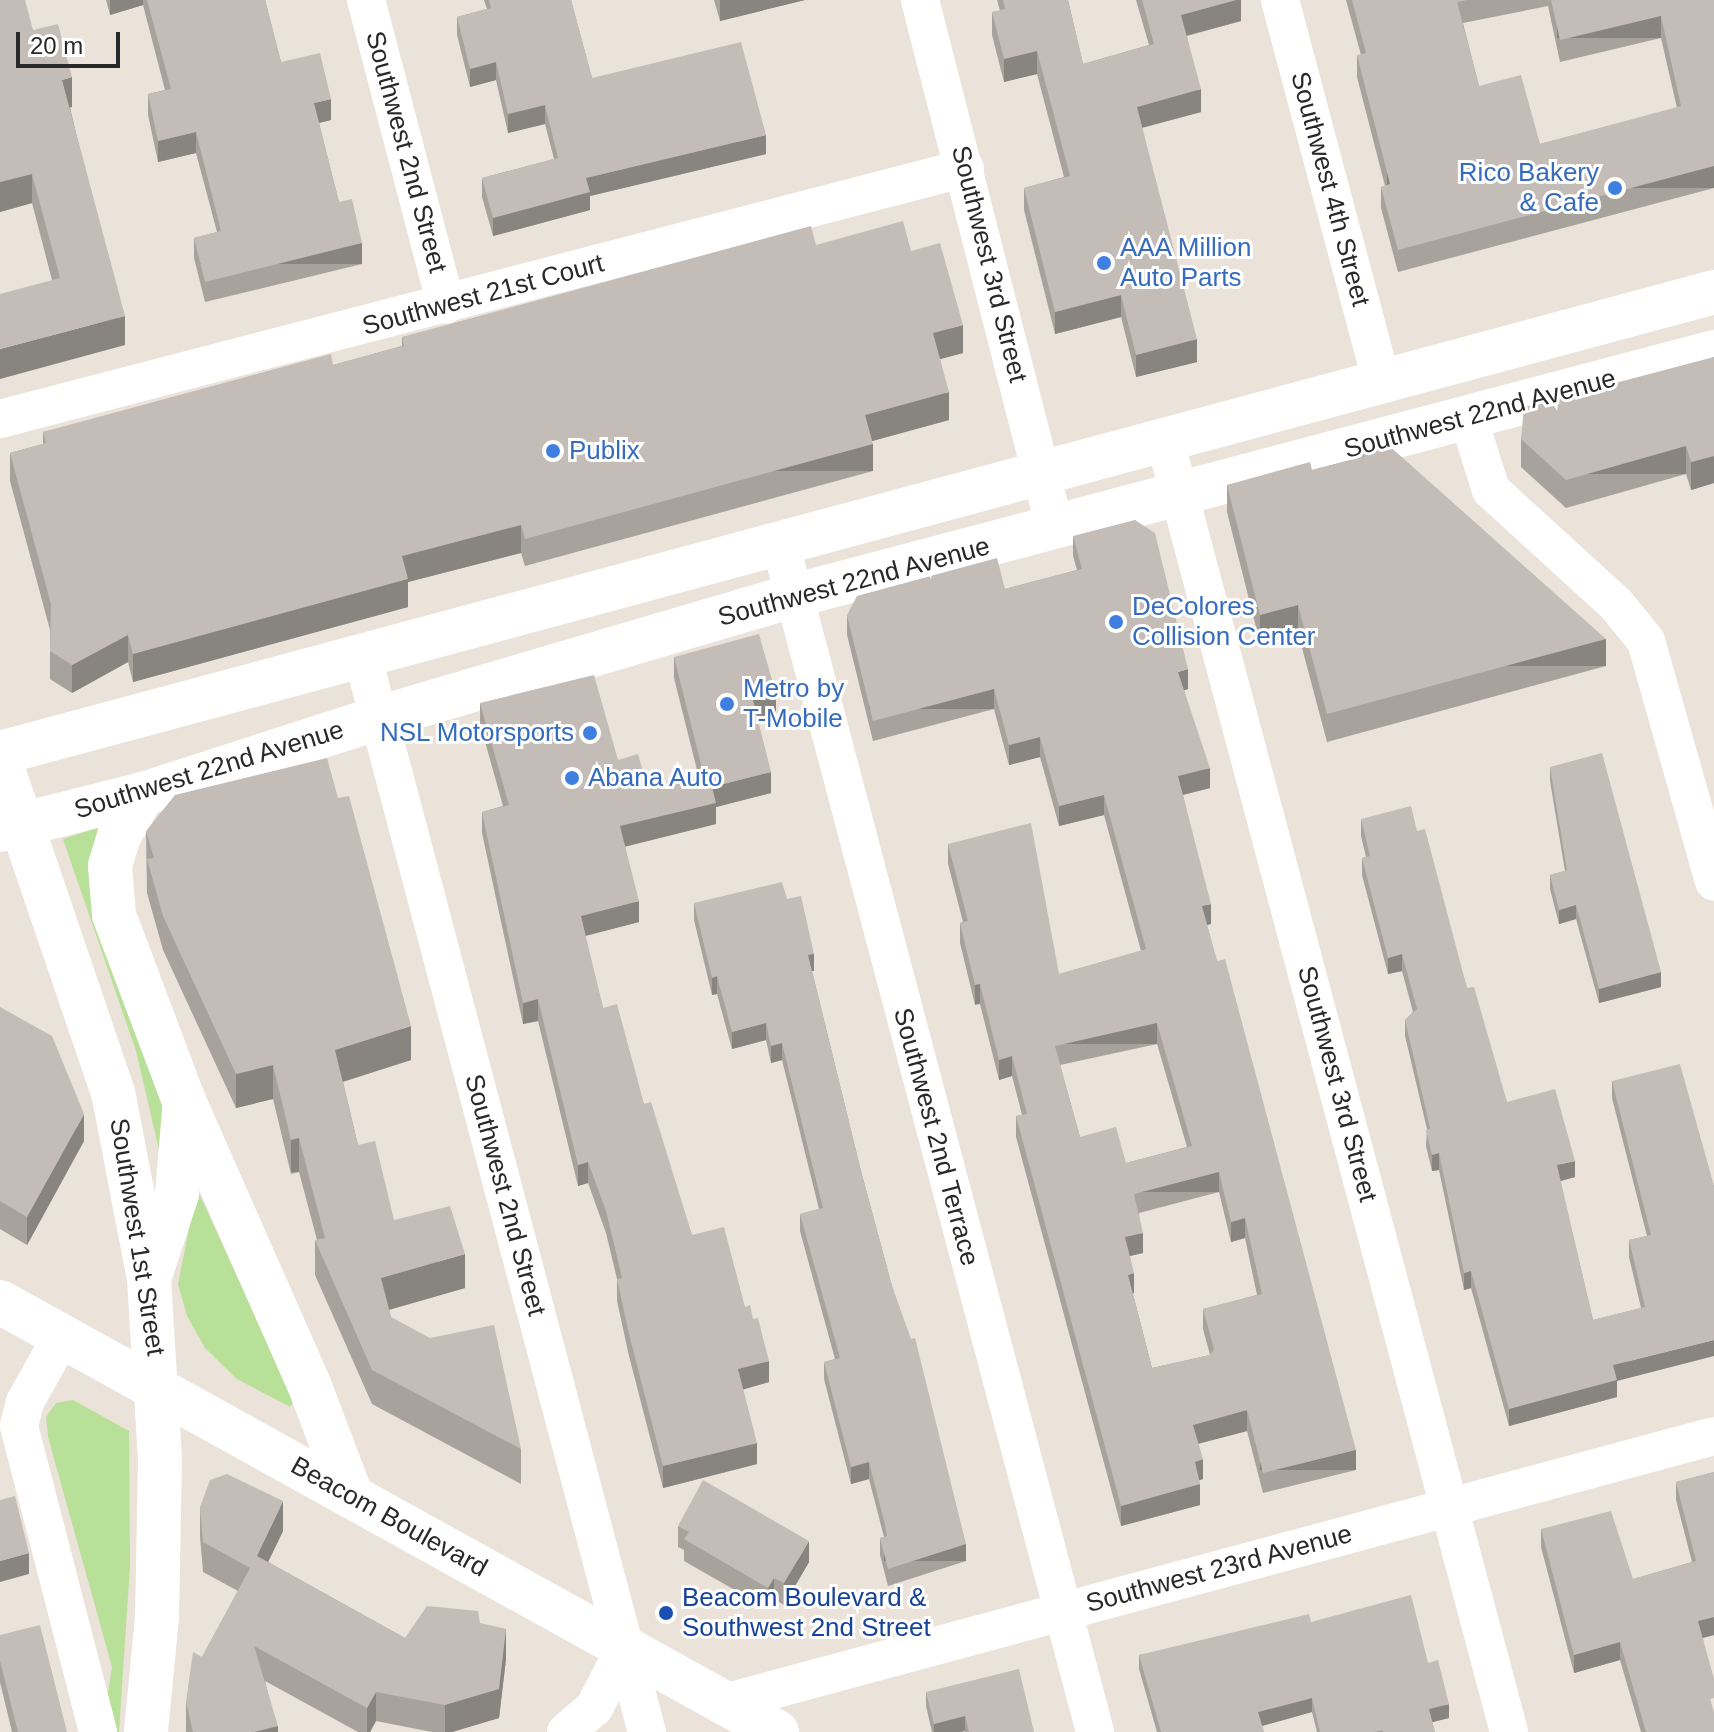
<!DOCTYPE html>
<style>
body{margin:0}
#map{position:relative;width:1714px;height:1732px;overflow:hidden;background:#ebe2da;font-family:Helvetica,sans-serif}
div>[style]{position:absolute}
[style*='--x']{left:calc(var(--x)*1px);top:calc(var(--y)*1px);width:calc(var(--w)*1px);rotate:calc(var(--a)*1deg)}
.green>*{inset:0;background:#b9e098}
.street>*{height:38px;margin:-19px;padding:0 19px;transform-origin:19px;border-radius:19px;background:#fff}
.secondary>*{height:44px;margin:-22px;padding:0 22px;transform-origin:22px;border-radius:22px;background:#fff}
.wall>*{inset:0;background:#a8a29d}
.shaded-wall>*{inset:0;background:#888480;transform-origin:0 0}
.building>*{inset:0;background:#c3bcb7}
.dots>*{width:22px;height:22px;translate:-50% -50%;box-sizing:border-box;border:4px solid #fff;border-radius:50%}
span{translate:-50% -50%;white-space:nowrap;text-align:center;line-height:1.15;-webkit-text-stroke:6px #fff;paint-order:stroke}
.street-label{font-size:26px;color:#292929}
.shop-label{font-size:26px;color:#366cbe}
.right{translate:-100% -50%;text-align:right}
.left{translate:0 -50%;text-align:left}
.transit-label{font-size:26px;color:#164399}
.scale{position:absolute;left:16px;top:32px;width:104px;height:36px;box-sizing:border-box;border:4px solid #292929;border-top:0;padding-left:10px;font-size:24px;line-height:28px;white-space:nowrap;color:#292929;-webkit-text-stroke:6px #fff;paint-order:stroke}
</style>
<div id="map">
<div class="green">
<i style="clip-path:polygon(106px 825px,166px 1111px,163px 1167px,136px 1051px,63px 839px)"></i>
<i style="clip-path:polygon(197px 1189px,294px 1401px,290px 1407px,237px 1379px,205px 1348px,187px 1316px,178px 1284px)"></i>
<i style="clip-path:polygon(73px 1400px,129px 1431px,130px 1566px,119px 1732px,112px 1732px,106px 1705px,112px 1667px,48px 1437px,46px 1417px,56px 1403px)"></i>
</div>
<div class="street">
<i style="--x:366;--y:0;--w:315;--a:75.3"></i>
<i style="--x:920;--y:0;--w:545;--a:75.66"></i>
<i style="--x:1280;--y:0;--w:392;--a:75.1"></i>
<i style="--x:1468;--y:417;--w:77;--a:72.5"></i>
<i style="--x:1491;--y:490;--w:169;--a:42.4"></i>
<i style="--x:1616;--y:604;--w:48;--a:51"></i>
<i style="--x:1646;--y:641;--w:250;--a:74.2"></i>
<i style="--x:0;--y:419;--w:997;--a:-14.58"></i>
<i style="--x:1164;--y:437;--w:1340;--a:75.08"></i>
<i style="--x:780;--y:542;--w:1231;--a:75.17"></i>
<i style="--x:363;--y:658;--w:1111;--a:75.19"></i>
<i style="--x:62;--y:1336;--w:76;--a:119.3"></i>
<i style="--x:25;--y:1402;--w:25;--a:104"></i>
<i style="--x:19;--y:1426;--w:316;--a:75.5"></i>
<i style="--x:724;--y:1703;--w:1025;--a:-15.09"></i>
<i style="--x:566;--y:1732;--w:37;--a:-41"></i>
<i style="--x:594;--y:1708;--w:68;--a:-62.7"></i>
</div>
<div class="secondary">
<i style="--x:0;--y:753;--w:1775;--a:-15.05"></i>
<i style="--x:0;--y:761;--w:350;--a:71.2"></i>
<i style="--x:113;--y:1092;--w:190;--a:79.1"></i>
<i style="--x:149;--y:1279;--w:182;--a:86.5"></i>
<i style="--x:160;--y:1461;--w:156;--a:91.1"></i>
<i style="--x:157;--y:1617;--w:116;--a:95.5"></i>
<i style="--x:143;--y:794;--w:48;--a:119.7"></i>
<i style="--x:119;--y:836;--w:31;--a:107"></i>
<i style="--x:110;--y:866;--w:49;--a:85.3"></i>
<i style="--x:114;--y:915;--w:199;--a:69.4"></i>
<i style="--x:184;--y:1101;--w:309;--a:66.2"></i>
<i style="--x:309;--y:1384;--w:119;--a:69.3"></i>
<i style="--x:0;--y:830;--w:147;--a:-14.1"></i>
<i style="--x:143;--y:794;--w:247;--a:-17.9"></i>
<i style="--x:378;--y:718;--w:433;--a:-16.4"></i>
<i style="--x:793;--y:596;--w:953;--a:-14.84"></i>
<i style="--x:151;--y:1273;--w:83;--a:-71.8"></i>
<i style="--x:177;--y:1194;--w:83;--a:-85.2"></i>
<i style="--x:0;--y:1302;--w:888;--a:28.96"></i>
</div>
<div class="wall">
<i style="clip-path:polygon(0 0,33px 30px,72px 107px,70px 107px,125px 345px,52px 280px,32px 203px,0 212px)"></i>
<i style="clip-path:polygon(106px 0,265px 0,281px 62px,331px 120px,319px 123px,339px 202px,362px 264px,205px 302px,194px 258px,194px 238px,217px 232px,196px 153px,158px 162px,148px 115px,148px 94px,165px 90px,143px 5px,110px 15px)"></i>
<i style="clip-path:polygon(484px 0,571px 0,592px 78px,766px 154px,590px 196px,590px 210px,493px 236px,482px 197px,482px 178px,554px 159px,545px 124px,508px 133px,496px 80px,470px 87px,457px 35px,457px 17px,487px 9px)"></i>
<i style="clip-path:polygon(714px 0,805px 0,720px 21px)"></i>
<i style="clip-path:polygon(997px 0,1068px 0,1083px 64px,1149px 45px,1136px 0,1241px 0,1241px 21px,1187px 36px,1201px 112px,1142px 128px,1197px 362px,1136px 377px,1121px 317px,1055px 334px,1024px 210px,1024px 188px,1064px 177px,1037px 74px,1004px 82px,992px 35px,992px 12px,1000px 11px)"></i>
<i style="clip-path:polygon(evenodd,1346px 0,1714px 0,1714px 188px,1398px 272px,1381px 208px,1381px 187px,1385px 186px,1357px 77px,1357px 55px,1361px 55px,1346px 0,1548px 6px,1560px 62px,1661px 38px,1677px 108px,1540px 144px,1479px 86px,1463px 23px,1548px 6px)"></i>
<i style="clip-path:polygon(816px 245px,911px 251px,963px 353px,940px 359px,949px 420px,872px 441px,873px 471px,525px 566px,521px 553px,408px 582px,408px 607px,133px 682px,128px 662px,72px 693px,50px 679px,50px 630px,10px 481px,10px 453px,43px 444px,43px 432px,333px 365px,402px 346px,402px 337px)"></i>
<i style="clip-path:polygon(1714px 357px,1714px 483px,1691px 490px,1686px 474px,1566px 508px,1521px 467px,1521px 439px)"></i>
<i style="clip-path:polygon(1362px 449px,1606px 666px,1327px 742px,1298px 633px,1260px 643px,1227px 512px,1227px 485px,1312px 470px,1362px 457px)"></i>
<i style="clip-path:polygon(evenodd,1073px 536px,1188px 689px,1184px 690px,1210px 788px,1183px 795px,1211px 924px,1207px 925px,1356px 1470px,1263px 1493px,1247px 1431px,1198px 1444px,1203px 1479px,1199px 1480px,1200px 1505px,1121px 1526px,1016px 1137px,1016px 1116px,1022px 1115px,1012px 1076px,999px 1080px,980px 1004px,975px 1005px,960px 943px,960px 923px,963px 922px,948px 864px,948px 844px,1059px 974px,1141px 951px,1104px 815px,1059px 826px,1040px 757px,1009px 765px,994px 709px,873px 741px,847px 635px,847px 615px,1005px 589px,1077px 570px,1073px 556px,1073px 536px,1157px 1044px,1187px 1147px,1126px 1163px,1080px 1137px,1060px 1065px,1157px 1044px,1073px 536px,1219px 1192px,1231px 1242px,1245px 1238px,1257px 1295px,1203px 1309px,1203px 1329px,1210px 1355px,1152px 1368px,1133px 1294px,1134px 1293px,1130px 1256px,1143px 1253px,1139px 1213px,1219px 1192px)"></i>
<i style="clip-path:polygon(674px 657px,776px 716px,758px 720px,771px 793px,716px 807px,716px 824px,625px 846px,639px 922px,585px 936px,603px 1008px,644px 1104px,692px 1235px,745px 1307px,769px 1382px,743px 1389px,757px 1464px,663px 1488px,629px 1356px,617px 1301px,617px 1279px,606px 1233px,588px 1183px,578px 1186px,538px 1021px,523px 1024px,482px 833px,482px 812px,503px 806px,480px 724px,480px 703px,618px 760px,647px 786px,698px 774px,674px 678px)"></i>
<i style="clip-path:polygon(1550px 767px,1661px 987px,1599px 1003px,1576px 919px,1559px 924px,1550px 889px,1550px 875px,1565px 871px,1550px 781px)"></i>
<i style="clip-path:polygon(338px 798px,411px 1060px,343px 1082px,358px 1145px,394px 1220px,465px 1288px,389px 1310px,391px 1317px,521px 1449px,521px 1484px,372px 1404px,315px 1275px,315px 1240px,317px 1240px,299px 1172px,291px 1174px,273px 1099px,236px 1108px,163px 950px,147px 893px,146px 831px)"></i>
<i style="clip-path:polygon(1361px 819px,1417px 831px,1467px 988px,1507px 1102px,1575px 1177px,1560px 1181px,1593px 1320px,1641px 1308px,1629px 1257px,1629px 1240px,1647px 1236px,1612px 1098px,1612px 1081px,1714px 1186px,1617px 1381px,1617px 1397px,1509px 1426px,1471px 1288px,1464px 1290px,1439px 1170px,1432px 1171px,1426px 1146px,1427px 1129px,1405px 1036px,1405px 1020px,1413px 1012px,1402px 971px,1388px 974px,1362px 875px,1362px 858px,1366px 857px,1361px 836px)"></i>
<i style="clip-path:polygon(787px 899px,814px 971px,812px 971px,861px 1171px,966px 1561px,888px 1586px,880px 1555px,880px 1538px,884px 1537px,869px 1479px,851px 1484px,824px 1379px,824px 1362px,835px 1359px,800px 1231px,800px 1214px,819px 1209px,782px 1060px,771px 1063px,766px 1040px,732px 1049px,717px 994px,712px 995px,694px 920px,694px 903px)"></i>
<i style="clip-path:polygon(0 1007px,84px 1141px,27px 1245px,0 1229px)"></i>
<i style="clip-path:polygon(1714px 1472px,1714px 1635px,1703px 1638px,1714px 1732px,1641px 1732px,1620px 1660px,1574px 1673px,1541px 1547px,1541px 1529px,1633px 1579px,1692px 1562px,1676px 1500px,1676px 1482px)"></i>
<i style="clip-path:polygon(200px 1507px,283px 1531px,268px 1562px,405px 1638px,480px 1623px,506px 1659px,499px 1718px,452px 1732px,432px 1732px,376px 1721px,370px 1732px,358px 1732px,265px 1681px,278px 1732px,186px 1732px,186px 1702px,202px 1657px,238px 1591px,203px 1572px,200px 1537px)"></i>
<i style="clip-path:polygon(678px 1526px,809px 1562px,784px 1605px,774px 1599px,768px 1609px,684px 1561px,684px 1550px,678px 1547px)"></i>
<i style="clip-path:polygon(1311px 1622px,1428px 1663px,1449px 1718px,1432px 1722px,1435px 1732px,1317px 1732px,1312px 1712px,1262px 1726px,1264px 1732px,1157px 1732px,1139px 1669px,1139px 1655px)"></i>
<i style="clip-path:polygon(0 1635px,67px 1732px,12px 1732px,0 1682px)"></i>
<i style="clip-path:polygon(926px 1692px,1034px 1732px,965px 1732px,965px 1731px,960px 1732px,932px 1732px,926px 1706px)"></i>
</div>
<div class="shaded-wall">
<i style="clip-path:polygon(110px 0,143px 0,143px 5px,110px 15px)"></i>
<i style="clip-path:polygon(720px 0,805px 0,720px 21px)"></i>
<i style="clip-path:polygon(1236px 0,1241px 0,1241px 21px,1181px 37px,1181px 15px)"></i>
<i style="left:1661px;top:16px;width:22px;height:104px;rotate:90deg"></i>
<i style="clip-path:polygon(1037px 51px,1037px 74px,1004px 82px,1004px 59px)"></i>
<i style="clip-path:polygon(496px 62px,496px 80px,470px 87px,470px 69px)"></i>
<i style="clip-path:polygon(72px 77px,72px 107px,62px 109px,62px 80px)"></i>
<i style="clip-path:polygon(1201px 89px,1201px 112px,1137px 129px,1137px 107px)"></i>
<i style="clip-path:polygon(331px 99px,331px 120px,314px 124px,314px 103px)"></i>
<i style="clip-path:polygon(545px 105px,545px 124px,508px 133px,508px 114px)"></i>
<i style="clip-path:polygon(196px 132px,196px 153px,158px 162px,158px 141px)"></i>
<i style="clip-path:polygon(766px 135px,766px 154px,590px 196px,590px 210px,493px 236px,493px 218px,586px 178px)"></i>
<i style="left:1714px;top:166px;width:22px;height:327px;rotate:90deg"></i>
<i style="clip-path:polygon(32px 174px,32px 203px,0 212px,0 182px)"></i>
<i style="left:362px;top:243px;width:21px;height:162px;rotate:90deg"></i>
<i style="clip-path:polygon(1121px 295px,1121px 317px,1055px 334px,1055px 312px)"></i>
<i style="clip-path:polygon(125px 316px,125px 345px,0 379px,0 349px)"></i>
<i style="clip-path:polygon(963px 325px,963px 353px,933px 361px,933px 333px)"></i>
<i style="clip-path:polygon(1197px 339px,1197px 362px,1136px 377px,1136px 355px)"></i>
<i style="clip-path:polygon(949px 392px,949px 420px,865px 443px,865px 415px)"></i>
<i style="left:873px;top:444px;width:27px;height:361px;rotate:90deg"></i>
<i style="left:1686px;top:446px;width:28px;height:125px;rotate:90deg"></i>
<i style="clip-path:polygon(1714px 456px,1714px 483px,1691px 490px,1691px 462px)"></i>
<i style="clip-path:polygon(521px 525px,521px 553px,408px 582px,408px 607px,133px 682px,133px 654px,402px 556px)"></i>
<i style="clip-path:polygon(1298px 605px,1298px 633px,1260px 643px,1260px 615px)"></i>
<i style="clip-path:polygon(128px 635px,128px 662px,72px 693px,72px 665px)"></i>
<i style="left:1606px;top:639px;width:27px;height:289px;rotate:90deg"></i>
<i style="clip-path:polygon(1188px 669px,1188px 689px,1178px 692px,1178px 672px)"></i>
<i style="left:994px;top:689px;width:20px;height:125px;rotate:90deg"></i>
<i style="clip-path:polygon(776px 694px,776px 716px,753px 721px,753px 700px)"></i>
<i style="clip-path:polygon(1040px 737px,1040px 757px,1009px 765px,1009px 745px)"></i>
<i style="clip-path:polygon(1210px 768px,1210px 788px,1178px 796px,1178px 776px)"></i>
<i style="clip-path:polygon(771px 772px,771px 793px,716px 807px,716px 824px,620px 848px,620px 826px,712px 787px)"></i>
<i style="clip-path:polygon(1104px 795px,1104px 815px,1059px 826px,1059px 806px)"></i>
<i style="clip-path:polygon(639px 901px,639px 922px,581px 937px,581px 916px)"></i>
<i style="clip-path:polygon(1211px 904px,1211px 924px,1202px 926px,1202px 906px)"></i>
<i style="clip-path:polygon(1576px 905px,1576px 919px,1559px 924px,1559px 910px)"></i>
<i style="left:814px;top:954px;width:17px;height:6px;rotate:90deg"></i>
<i style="clip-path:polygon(1402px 954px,1402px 971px,1388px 974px,1388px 958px)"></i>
<i style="clip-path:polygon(1661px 972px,1661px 987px,1599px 1003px,1599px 989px)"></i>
<i style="clip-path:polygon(717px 976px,717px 994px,712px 995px,712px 978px)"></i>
<i style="left:980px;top:984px;width:20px;height:5px;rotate:90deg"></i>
<i style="clip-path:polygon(538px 999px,538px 1021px,523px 1024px,523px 1003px)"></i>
<i style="clip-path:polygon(766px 1023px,766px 1040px,732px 1049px,732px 1032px)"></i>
<i style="left:1157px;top:1023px;width:21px;height:105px;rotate:90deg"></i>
<i style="clip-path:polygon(411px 1026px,411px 1060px,335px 1084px,335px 1050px)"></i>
<i style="clip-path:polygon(782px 1043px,782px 1060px,771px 1063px,771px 1046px)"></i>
<i style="clip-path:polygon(1012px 1056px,1012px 1076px,999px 1080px,999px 1060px)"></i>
<i style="clip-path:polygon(273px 1065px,273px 1099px,236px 1108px,236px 1074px)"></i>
<i style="clip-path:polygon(84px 1114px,84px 1141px,27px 1245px,27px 1217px)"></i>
<i style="left:299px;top:1138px;width:34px;height:8px;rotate:90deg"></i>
<i style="clip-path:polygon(1439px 1153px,1439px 1170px,1432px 1171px,1432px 1155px)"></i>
<i style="clip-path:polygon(1575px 1161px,1575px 1177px,1557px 1182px,1557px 1165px)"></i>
<i style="clip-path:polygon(588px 1162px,588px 1183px,578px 1186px,578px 1165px)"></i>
<i style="left:1219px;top:1172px;width:20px;height:88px;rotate:90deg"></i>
<i style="clip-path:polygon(1245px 1218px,1245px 1238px,1231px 1242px,1231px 1222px)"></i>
<i style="clip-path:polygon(1143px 1233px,1143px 1253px,1125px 1257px,1125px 1237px)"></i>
<i style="clip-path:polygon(465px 1254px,465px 1288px,381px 1312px,381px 1278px)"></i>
<i style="clip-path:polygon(1471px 1271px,1471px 1288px,1464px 1290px,1464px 1273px)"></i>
<i style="clip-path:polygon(1134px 1273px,1134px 1293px,1128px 1295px,1128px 1275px)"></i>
<i style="clip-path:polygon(1714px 1340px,1714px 1356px,1617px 1381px,1617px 1397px,1509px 1426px,1509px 1409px,1613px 1365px)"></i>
<i style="clip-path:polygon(769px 1361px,769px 1382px,738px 1391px,738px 1369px)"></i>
<i style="clip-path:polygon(1247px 1410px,1247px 1431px,1193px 1445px,1193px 1425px)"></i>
<i style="clip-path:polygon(757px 1443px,757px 1464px,663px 1488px,663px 1466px)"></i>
<i style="left:1356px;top:1450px;width:20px;height:96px;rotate:90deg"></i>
<i style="clip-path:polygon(1203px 1459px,1203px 1479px,1195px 1482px,1195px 1462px)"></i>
<i style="clip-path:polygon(869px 1462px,869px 1479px,851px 1484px,851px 1467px)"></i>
<i style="clip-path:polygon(1200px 1484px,1200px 1505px,1121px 1526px,1121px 1506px)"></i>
<i style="clip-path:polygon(283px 1501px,283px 1531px,257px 1585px,257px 1556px)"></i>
<i style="clip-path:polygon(809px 1541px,809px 1562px,784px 1605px,784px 1583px)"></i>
<i style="left:966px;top:1544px;width:17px;height:82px;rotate:90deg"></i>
<i style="clip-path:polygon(29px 1553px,29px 1574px,0 1582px,0 1561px)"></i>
<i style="clip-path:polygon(774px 1578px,774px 1599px,768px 1609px,768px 1588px)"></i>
<i style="clip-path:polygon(1714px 1617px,1714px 1635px,1698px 1639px,1698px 1621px)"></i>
<i style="clip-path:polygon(506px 1629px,506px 1659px,499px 1718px,452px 1732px,445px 1732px,445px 1705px)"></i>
<i style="clip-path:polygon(1620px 1642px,1620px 1660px,1574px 1673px,1574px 1655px)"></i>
<i style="clip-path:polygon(376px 1692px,376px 1721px,370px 1732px,367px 1732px,367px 1708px)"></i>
<i style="clip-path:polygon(1312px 1698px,1312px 1712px,1258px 1727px,1258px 1712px)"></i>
<i style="clip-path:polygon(1449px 1704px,1449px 1718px,1429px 1723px,1429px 1709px)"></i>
<i style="clip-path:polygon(965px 1716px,965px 1731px,960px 1732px,934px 1732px,934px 1724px)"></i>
<i style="clip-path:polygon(278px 1726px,278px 1732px,254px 1732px)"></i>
</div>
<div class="building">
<i style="clip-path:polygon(0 0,25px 0,33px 30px,58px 24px,72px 77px,62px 80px,125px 316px,0 349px,0 294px,60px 278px,32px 174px,0 182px)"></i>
<i style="clip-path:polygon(147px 0,265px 0,281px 62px,320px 53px,331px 99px,314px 103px,339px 202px,352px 199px,362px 243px,205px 282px,194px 238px,221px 231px,196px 132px,158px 141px,148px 94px,171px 89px)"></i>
<i style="clip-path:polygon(489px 0,571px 0,592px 78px,741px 42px,766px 135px,586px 178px,590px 192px,493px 218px,482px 178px,558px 158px,545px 105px,508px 114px,496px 62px,470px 69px,457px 17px,491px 8px)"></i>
<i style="clip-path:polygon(1003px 0,1068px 0,1083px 64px,1154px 44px,1142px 0,1236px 0,1181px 15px,1201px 89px,1137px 107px,1197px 339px,1136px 355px,1121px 295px,1055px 312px,1024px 188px,1070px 176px,1037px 51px,1004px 59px,992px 12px,1005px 9px)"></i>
<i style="clip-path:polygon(1352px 0,1467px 0,1457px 2px,1479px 86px,1521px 75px,1540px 144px,1681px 106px,1661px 16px,1560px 40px,1551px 0,1714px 0,1714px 166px,1398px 250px,1381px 187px,1390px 184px,1357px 55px,1366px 53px)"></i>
<i style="clip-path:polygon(903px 221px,911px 251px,940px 243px,963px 325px,933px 333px,949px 392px,865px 415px,873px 444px,525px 539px,521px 525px,402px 556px,408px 579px,133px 654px,128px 635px,72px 665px,50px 651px,51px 604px,10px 453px,46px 443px,43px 432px,331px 354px,333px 365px,369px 355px,404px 346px,402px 337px,811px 226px,816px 245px)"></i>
<i style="clip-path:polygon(1714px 357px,1714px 456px,1691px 462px,1686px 446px,1566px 480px,1521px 439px,1524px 407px)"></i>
<i style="clip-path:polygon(1386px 443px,1606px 639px,1327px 714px,1298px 605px,1260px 615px,1227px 485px,1310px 462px,1312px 470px,1364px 457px,1362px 449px)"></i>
<i style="clip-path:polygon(evenodd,1135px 520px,1155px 533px,1188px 669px,1178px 672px,1210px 768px,1178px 776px,1211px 904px,1202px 906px,1217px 961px,1225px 959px,1356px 1450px,1263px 1473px,1247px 1410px,1193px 1425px,1203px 1459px,1195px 1462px,1200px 1484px,1121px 1506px,1016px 1116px,1027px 1114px,1012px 1056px,999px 1060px,980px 984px,975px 985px,960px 923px,968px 921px,948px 844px,1031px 823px,1059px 974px,1146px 949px,1104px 795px,1059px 806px,1040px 737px,1009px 745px,994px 689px,873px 721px,847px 615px,857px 596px,997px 558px,1005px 589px,1082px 569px,1073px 536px,1135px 520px,1157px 1023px,1192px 1146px,1126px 1163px,1116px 1127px,1080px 1137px,1055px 1046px,1157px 1023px,1135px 520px,1219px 1172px,1231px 1222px,1245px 1218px,1262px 1294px,1203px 1309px,1214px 1349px,1210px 1355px,1152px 1368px,1128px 1275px,1134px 1273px,1125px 1237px,1143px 1233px,1134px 1194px,1219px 1172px)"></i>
<i style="clip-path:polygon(759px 634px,776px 694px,753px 700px,771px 772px,712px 787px,716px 803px,620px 826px,639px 901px,581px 916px,603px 1008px,617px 1004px,644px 1104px,651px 1102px,692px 1235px,724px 1227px,745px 1307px,750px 1305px,753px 1319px,758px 1318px,769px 1361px,738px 1369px,757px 1443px,663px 1466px,629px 1334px,617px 1279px,622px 1278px,606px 1211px,588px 1162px,578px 1165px,538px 999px,523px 1003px,482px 812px,509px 805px,480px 703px,594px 675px,618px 760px,638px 754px,647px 786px,703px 772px,674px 657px)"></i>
<i style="clip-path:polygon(1602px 753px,1661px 972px,1599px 989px,1576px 905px,1559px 910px,1550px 875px,1567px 870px,1550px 767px)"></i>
<i style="clip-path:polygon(327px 758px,338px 798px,349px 796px,411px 1026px,335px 1050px,358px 1145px,375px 1141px,394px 1220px,450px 1206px,465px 1254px,381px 1278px,391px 1317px,430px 1338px,494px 1325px,521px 1449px,372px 1370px,315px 1240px,325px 1238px,299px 1138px,291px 1140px,273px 1065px,236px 1074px,163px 916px,147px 859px,154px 858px,146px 831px,175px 795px)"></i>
<i style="clip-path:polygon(1411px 806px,1417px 831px,1425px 829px,1467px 988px,1474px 987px,1507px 1102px,1555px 1089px,1575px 1161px,1557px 1165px,1593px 1320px,1645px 1307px,1629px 1240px,1651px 1235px,1612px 1081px,1680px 1064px,1714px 1186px,1714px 1340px,1613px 1365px,1617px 1380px,1509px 1409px,1471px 1271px,1464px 1273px,1439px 1153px,1432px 1155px,1426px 1130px,1430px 1128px,1405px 1020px,1417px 1009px,1402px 954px,1388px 958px,1362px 858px,1370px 856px,1361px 819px)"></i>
<i style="clip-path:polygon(782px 882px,787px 899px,801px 896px,814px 954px,808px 955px,861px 1171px,892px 1286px,911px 1339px,915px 1338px,966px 1544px,888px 1569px,880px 1538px,887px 1536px,884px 1521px,869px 1462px,851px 1467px,824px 1362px,840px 1358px,800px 1214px,823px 1208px,782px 1043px,771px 1046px,766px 1023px,732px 1032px,717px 976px,712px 978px,694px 903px)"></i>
<i style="clip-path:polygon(0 1007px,52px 1036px,84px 1114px,27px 1217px,0 1201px)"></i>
<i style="clip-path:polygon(1714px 1472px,1714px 1617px,1698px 1621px,1714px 1679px,1714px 1698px,1710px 1699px,1714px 1712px,1714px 1732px,1646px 1732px,1620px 1642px,1574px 1655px,1541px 1529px,1611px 1511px,1633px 1579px,1696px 1561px,1676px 1482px)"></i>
<i style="clip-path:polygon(227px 1474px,283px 1501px,257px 1556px,405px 1638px,427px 1606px,478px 1611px,480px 1623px,506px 1629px,499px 1689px,445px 1705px,376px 1692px,367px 1708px,254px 1646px,278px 1726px,254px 1732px,193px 1732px,186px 1702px,193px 1652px,202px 1657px,250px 1568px,203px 1542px,200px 1507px,210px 1480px)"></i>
<i style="clip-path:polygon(703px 1480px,809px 1541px,784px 1583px,774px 1578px,768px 1588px,684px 1539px,689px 1532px,678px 1526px)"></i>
<i style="clip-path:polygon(15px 1496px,29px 1553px,0 1561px,0 1500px)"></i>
<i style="clip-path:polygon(1411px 1595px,1428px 1663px,1438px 1660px,1449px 1704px,1429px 1709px,1435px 1732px,1383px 1732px,1382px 1730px,1375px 1732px,1320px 1732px,1312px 1698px,1258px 1712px,1264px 1732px,1161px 1732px,1139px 1655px,1309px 1614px,1311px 1622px)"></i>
<i style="clip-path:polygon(40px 1625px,67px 1732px,18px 1732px,0 1661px,0 1635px)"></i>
<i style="clip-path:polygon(1019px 1669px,1034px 1732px,969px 1732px,965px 1716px,934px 1724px,926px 1692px)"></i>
</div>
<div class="dots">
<i style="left:1615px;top:188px;background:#3f7fe0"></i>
<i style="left:1104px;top:263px;background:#3f7fe0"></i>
<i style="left:553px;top:451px;background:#3f7fe0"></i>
<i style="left:1116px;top:622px;background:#3f7fe0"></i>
<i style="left:727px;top:704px;background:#3f7fe0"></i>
<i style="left:590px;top:733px;background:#3f7fe0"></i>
<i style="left:572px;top:778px;background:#3f7fe0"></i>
<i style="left:666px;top:1613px;background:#1a4fb4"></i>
</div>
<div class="street-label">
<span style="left:406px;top:152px;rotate:75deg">Southwest 2nd Street</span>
<span style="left:1330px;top:189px;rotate:75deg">Southwest 4th Street</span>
<span style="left:989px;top:264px;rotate:76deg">Southwest 3rd Street</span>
<span style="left:483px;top:295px;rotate:-15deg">Southwest 21st Court</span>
<span style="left:1480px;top:414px;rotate:-15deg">Southwest 22nd Avenue</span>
<span style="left:854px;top:582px;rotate:-15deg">Southwest 22nd Avenue</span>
<span style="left:209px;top:770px;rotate:-17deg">Southwest 22nd Avenue</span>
<span style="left:1337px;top:1084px;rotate:75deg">Southwest 3rd Street</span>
<span style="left:936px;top:1137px;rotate:75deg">Southwest 2nd Terrace</span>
<span style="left:505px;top:1195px;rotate:75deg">Southwest 2nd Street</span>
<span style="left:137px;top:1237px;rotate:81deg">Southwest 1st Street</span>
<span style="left:389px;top:1517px;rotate:29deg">Beacom Boulevard</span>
<span style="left:1219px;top:1569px;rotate:-15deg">Southwest 23rd Avenue</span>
</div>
<div class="shop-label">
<span class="right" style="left:1599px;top:188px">Rico Bakery<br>&amp; Cafe</span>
<span class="left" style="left:1120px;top:263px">AAA Million<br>Auto Parts</span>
<span class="left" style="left:569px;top:451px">Publix</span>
<span class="left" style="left:1132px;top:622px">DeColores<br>Collision Center</span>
<span class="left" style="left:743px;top:704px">Metro by<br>T-Mobile</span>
<span class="right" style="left:574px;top:733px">NSL Motorsports</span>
<span class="left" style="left:588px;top:778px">Abana Auto</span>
</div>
<div class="transit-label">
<span class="left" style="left:682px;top:1613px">Beacom Boulevard &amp;<br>Southwest 2nd Street</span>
</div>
<div class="scale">20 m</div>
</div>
